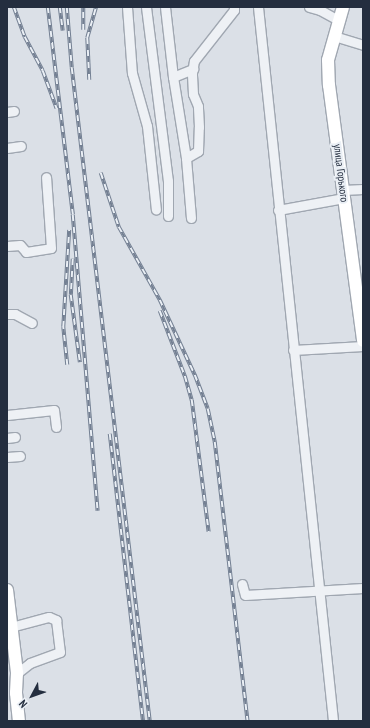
<!DOCTYPE html>
<meta charset="utf-8">
<style>
body{margin:0}
#map{position:relative;width:370px;height:728px;overflow:hidden;background:#dbe0e7;font-family:"PT Sans Narrow",sans-serif}
div>[style]{position:absolute}
[style*='--x']{left:calc(var(--x)*1px);top:calc(var(--y)*1px);width:calc(var(--w)*1px);rotate:calc(var(--a)*1deg)}
.roads{filter:drop-shadow(1px 0 #a0a7b1) drop-shadow(-1px 0 #a0a7b1) drop-shadow(0 1px #a0a7b1) drop-shadow(0 -1px #a0a7b1)}
.minor>*{height:9px;margin:-4.5px;padding:0 4.5px;transform-origin:4.5px;border-radius:4.5px;background:#eef1f5}
.major>*{height:12px;margin:-6px;padding:0 6px;transform-origin:6px;border-radius:6px;background:#fff}
.rail>*{height:3.5px;margin-top:-1.75px;transform-origin:0;background:repeating-linear-gradient(90deg,#eaeff5 0 6px,#737f92 0 12px);box-sizing:border-box;border-block:1px solid #737f92}
span{translate:-50% -50%;white-space:nowrap;text-align:center;line-height:1.15;-webkit-text-stroke:4px #eaeff5;paint-order:stroke}
.street-label{font-size:11px;color:#242e3f}
.frame{position:absolute;inset:0;border:8px solid #242e3f;pointer-events:none}
.north{position:absolute;left:12px;top:676px;width:40px;height:40px;-webkit-text-stroke:3px #eaeff5;paint-order:stroke;rotate:229deg;font-size:11px;font-weight:700;line-height:16px;text-align:center;color:#242e3f}
.north::after{content:'';display:block;margin:auto;width:14px;height:18px;background:#242e3f;clip-path:polygon(50% 0,100% 100%,50% 72%,0 100%)}
</style>
<div id="map">
<div class="roads">
<div class="minor">
<i style="--x:127;--y:7;--w:66;--a:85.7"></i>
<i style="--x:132;--y:73;--w:55;--a:74.2"></i>
<i style="--x:147;--y:126;--w:84;--a:83.9"></i>
<i style="--x:146;--y:7;--w:175;--a:82.8"></i>
<i style="--x:168;--y:181;--w:35;--a:90"></i>
<i style="--x:165;--y:7;--w:70;--a:83.5"></i>
<i style="--x:258;--y:7;--w:718;--a:84"></i>
<i style="--x:309;--y:7;--w:11;--a:15"></i>
<i style="--x:320;--y:10;--w:21;--a:29"></i>
<i style="--x:334;--y:36;--w:30;--a:17"></i>
<i style="--x:7;--y:112;--w:7;--a:-8"></i>
<i style="--x:7;--y:148;--w:14;--a:-8"></i>
<i style="--x:186;--y:158;--w:82;--a:-99.1"></i>
<i style="--x:173;--y:77;--w:22;--a:-22"></i>
<i style="--x:343;--y:190;--w:20;--a:-3"></i>
<i style="--x:278;--y:210;--w:67;--a:-10.3"></i>
<i style="--x:191;--y:218;--w:60;--a:-94.8"></i>
<i style="--x:186;--y:158;--w:14;--a:-30"></i>
<i style="--x:198;--y:151;--w:24;--a:-88"></i>
<i style="--x:199;--y:127;--w:21;--a:-93"></i>
<i style="--x:198;--y:106;--w:13;--a:-113"></i>
<i style="--x:193;--y:94;--w:21;--a:-93"></i>
<i style="--x:192;--y:73;--w:12;--a:-81"></i>
<i style="--x:194;--y:61;--w:65;--a:-51.9"></i>
<i style="--x:234;--y:10;--w:3;--a:-90"></i>
<i style="--x:7;--y:246;--w:13;--a:-4"></i>
<i style="--x:20;--y:245;--w:9;--a:49"></i>
<i style="--x:26;--y:252;--w:25;--a:-9"></i>
<i style="--x:51;--y:248;--w:71;--a:-94"></i>
<i style="--x:7;--y:314;--w:8;--a:0"></i>
<i style="--x:15;--y:314;--w:19;--a:28"></i>
<i style="--x:293;--y:350;--w:70;--a:-3.3"></i>
<i style="--x:7;--y:415;--w:47;--a:-6.1"></i>
<i style="--x:54;--y:410;--w:17;--a:83"></i>
<i style="--x:7;--y:438;--w:8;--a:-7"></i>
<i style="--x:7;--y:457;--w:13;--a:-4"></i>
<i style="--x:242;--y:584;--w:11;--a:75"></i>
<i style="--x:245;--y:595;--w:118;--a:-3.4"></i>
<i style="--x:11;--y:627;--w:39;--a:-15"></i>
<i style="--x:49;--y:617;--w:8;--a:23"></i>
<i style="--x:56;--y:620;--w:32;--a:83"></i>
<i style="--x:60;--y:652;--w:32;--a:160"></i>
<i style="--x:30;--y:663;--w:16;--a:142"></i>
</div>
<div class="major">
<i style="--x:343;--y:7;--w:55;--a:105.8"></i>
<i style="--x:328;--y:60;--w:25;--a:88"></i>
<i style="--x:329;--y:85;--w:258;--a:82.4"></i>
<i style="--x:7;--y:590;--w:84;--a:83.1"></i>
<i style="--x:17;--y:673;--w:20;--a:93"></i>
<i style="--x:16;--y:693;--w:28;--a:84"></i>
</div>
</div>
<div class="rail">
<i style="--x:14;--y:7;--w:32;--a:70"></i>
<i style="--x:25;--y:37;--w:38;--a:62"></i>
<i style="--x:43;--y:71;--w:40;--a:69.8"></i>
<i style="--x:48;--y:7;--w:209;--a:83.1"></i>
<i style="--x:73;--y:215;--w:297;--a:85.2"></i>
<i style="--x:60;--y:7;--w:24;--a:83"></i>
<i style="--x:67;--y:7;--w:61;--a:85.3"></i>
<i style="--x:72;--y:68;--w:658;--a:83.19"></i>
<i style="--x:83;--y:30;--w:23;--a:-90"></i>
<i style="--x:89;--y:80;--w:42;--a:-92.7"></i>
<i style="--x:87;--y:38;--w:32;--a:-74"></i>
<i style="--x:101;--y:173;--w:57;--a:71.6"></i>
<i style="--x:119;--y:227;--w:84;--a:60.7"></i>
<i style="--x:160;--y:300;--w:83;--a:65"></i>
<i style="--x:195;--y:375;--w:36;--a:69"></i>
<i style="--x:208;--y:409;--w:34;--a:78"></i>
<i style="--x:215;--y:442;--w:281;--a:83.3"></i>
<i style="--x:73;--y:259;--w:36;--a:93"></i>
<i style="--x:71;--y:295;--w:68;--a:82.3"></i>
<i style="--x:160;--y:311;--w:70;--a:69"></i>
<i style="--x:185;--y:376;--w:25;--a:74"></i>
<i style="--x:192;--y:400;--w:133;--a:82.7"></i>
<i style="--x:67;--y:365;--w:38;--a:-96"></i>
<i style="--x:63;--y:327;--w:97;--a:-86.5"></i>
<i style="--x:110;--y:434;--w:289;--a:83.4"></i>
</div>
<div class="street-label">
<span style="left:341px;top:173px;rotate:83deg">улица Горького</span>
</div>
<div class="frame"></div>
<div class="north">N</div>
</div>
